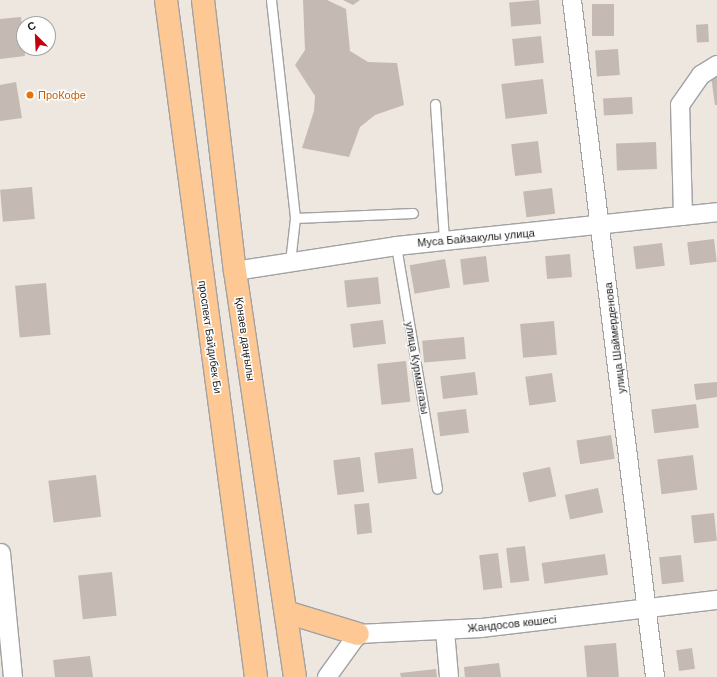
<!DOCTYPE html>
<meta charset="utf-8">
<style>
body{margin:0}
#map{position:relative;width:717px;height:677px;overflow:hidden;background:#ede7e0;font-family:Helvetica,sans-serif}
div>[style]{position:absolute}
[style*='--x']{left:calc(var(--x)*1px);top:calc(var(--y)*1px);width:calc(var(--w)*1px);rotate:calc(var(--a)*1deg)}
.building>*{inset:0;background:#c4b9b3;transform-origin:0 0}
.roads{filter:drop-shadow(1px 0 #a2a2a2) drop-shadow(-1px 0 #a2a2a2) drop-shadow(0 1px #a2a2a2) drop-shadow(0 -1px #a2a2a2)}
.service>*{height:9px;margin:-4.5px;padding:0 4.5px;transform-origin:4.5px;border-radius:4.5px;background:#fff}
.minor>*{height:18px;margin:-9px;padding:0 9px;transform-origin:9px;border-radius:9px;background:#fff}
.primary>*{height:22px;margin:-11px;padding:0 11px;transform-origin:11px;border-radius:11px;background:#fdc894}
.dots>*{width:11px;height:11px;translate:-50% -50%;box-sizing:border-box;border:2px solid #fff;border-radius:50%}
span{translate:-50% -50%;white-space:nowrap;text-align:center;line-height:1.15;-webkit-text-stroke:3px #fff;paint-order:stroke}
.food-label{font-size:11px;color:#c56008}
.left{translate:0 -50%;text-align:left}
.street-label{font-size:11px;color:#1b1b1b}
.north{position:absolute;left:16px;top:16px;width:40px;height:40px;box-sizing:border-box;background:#fff;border:1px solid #a4a4a4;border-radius:50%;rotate:336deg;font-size:11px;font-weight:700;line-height:16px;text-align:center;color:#1b1b1b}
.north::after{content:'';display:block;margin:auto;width:14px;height:18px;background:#c5000e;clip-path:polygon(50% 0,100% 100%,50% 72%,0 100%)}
</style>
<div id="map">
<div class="building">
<i style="clip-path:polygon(303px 0,327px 0,346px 9px,350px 51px,368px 62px,397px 63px,404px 105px,375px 115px,360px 127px,349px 157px,302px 148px,314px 111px,315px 96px,295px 65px,305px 50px)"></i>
<i style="clip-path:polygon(343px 0,360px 0,353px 5px)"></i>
<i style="left:539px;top:0;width:24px;height:30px;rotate:85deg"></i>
<i style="left:614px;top:4px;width:32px;height:22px;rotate:90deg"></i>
<i style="clip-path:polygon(21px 17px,25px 56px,0 59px,0 19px)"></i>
<i style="left:708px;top:24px;width:18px;height:12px;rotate:87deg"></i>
<i style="left:541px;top:36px;width:27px;height:29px;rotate:84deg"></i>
<i style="left:618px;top:49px;width:26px;height:23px;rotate:86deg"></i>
<i style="clip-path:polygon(711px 76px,717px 76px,717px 105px,715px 105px)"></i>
<i style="left:543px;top:79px;width:35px;height:42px;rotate:83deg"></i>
<i style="clip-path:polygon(16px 82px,22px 118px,0 121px,0 85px)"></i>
<i style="left:632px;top:97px;width:17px;height:29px;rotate:87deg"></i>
<i style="left:538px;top:141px;width:32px;height:27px;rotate:83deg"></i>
<i style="left:656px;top:142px;width:27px;height:40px;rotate:88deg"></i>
<i style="left:32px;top:187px;width:32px;height:32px;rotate:85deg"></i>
<i style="left:552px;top:188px;width:26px;height:29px;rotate:83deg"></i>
<i style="left:714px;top:239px;width:23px;height:27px;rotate:83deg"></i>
<i style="left:662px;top:243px;width:23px;height:29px;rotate:83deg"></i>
<i style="left:570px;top:254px;width:23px;height:25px;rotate:85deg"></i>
<i style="left:486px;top:256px;width:26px;height:26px;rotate:83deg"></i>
<i style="left:445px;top:259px;width:29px;height:36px;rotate:80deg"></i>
<i style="left:378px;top:277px;width:27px;height:34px;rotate:84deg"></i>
<i style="left:46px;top:283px;width:52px;height:31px;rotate:85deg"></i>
<i style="left:383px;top:320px;width:24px;height:33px;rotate:83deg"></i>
<i style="left:554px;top:321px;width:34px;height:34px;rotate:85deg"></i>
<i style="left:464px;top:337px;width:22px;height:42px;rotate:85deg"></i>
<i style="left:406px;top:361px;width:41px;height:29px;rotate:84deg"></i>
<i style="left:475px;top:372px;width:23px;height:35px;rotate:83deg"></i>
<i style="left:552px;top:373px;width:29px;height:27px;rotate:82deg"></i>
<i style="clip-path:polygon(717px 382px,717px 397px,696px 400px,694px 384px)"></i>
<i style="left:696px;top:404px;width:24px;height:45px;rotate:83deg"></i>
<i style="left:466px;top:409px;width:24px;height:29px;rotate:83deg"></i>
<i style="left:611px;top:435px;width:24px;height:35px;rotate:81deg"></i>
<i style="left:413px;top:448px;width:31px;height:39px;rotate:83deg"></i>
<i style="left:693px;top:455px;width:35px;height:36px;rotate:83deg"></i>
<i style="left:360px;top:457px;width:35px;height:27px;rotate:83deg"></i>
<i style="left:550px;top:467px;width:30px;height:28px;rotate:78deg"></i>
<i style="left:96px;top:475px;width:42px;height:48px;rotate:83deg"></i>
<i style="left:598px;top:488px;width:25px;height:34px;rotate:78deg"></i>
<i style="left:369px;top:503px;width:30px;height:15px;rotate:84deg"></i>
<i style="left:714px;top:513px;width:28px;height:23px;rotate:84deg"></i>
<i style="left:525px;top:546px;width:35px;height:19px;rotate:83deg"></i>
<i style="left:498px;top:553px;width:35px;height:19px;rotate:83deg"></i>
<i style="left:605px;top:554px;width:21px;height:64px;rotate:82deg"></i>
<i style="left:681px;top:555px;width:27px;height:22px;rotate:84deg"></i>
<i style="left:112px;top:572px;width:44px;height:34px;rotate:84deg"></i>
<i style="left:616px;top:643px;width:34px;height:32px;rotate:85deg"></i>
<i style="left:692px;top:648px;width:21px;height:16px;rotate:82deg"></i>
<i style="clip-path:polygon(90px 656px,93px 677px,55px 677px,53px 660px)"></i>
<i style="clip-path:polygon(499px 663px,501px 677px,465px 677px,464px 667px)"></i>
<i style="clip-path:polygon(436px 669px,437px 677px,401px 677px,400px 673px)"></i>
</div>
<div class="roads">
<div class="service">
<i style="--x:271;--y:0;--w:219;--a:83.7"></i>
<i style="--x:295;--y:218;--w:44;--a:96.5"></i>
<i style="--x:435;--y:104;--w:137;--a:86.2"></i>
<i style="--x:295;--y:218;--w:118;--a:-2.4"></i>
<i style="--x:396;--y:246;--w:246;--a:80.4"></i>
</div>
<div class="minor">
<i style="--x:572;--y:0;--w:682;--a:83.01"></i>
<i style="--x:683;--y:216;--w:111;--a:-91.5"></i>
<i style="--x:680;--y:105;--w:37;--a:-55"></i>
<i style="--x:701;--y:75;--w:19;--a:-32"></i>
<i style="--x:235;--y:271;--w:163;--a:-8.8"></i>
<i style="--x:396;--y:246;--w:323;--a:-6"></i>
<i style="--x:1;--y:553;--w:125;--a:84.5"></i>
<i style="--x:445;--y:631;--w:46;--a:85"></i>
<i style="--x:327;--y:677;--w:53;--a:-54.2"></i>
<i style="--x:358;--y:634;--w:123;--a:-2.8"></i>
<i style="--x:481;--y:628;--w:238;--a:-6.8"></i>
</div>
<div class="primary">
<i style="--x:166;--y:0;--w:683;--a:82.43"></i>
<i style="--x:203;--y:0;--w:273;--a:83.3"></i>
<i style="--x:235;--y:271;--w:410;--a:81.6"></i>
<i style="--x:286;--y:612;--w:75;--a:17"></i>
</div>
</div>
<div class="dots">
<i style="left:30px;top:95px;background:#e8710a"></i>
</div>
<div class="food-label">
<span class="left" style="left:38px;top:95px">ПроКофе</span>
</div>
<div class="street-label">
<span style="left:476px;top:238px;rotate:-5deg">Муса Байзакулы улица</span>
<span style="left:210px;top:337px;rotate:82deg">проспект Байдибек Би</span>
<span style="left:615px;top:338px;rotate:-97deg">улица Шаймерденова</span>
<span style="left:245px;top:339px;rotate:82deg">Қонаев даңғылы</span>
<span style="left:417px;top:368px;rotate:80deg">улица Курмангазы</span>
<span style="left:512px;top:624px;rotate:-6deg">Жандосов көшесі</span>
</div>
<div class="north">С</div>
</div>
